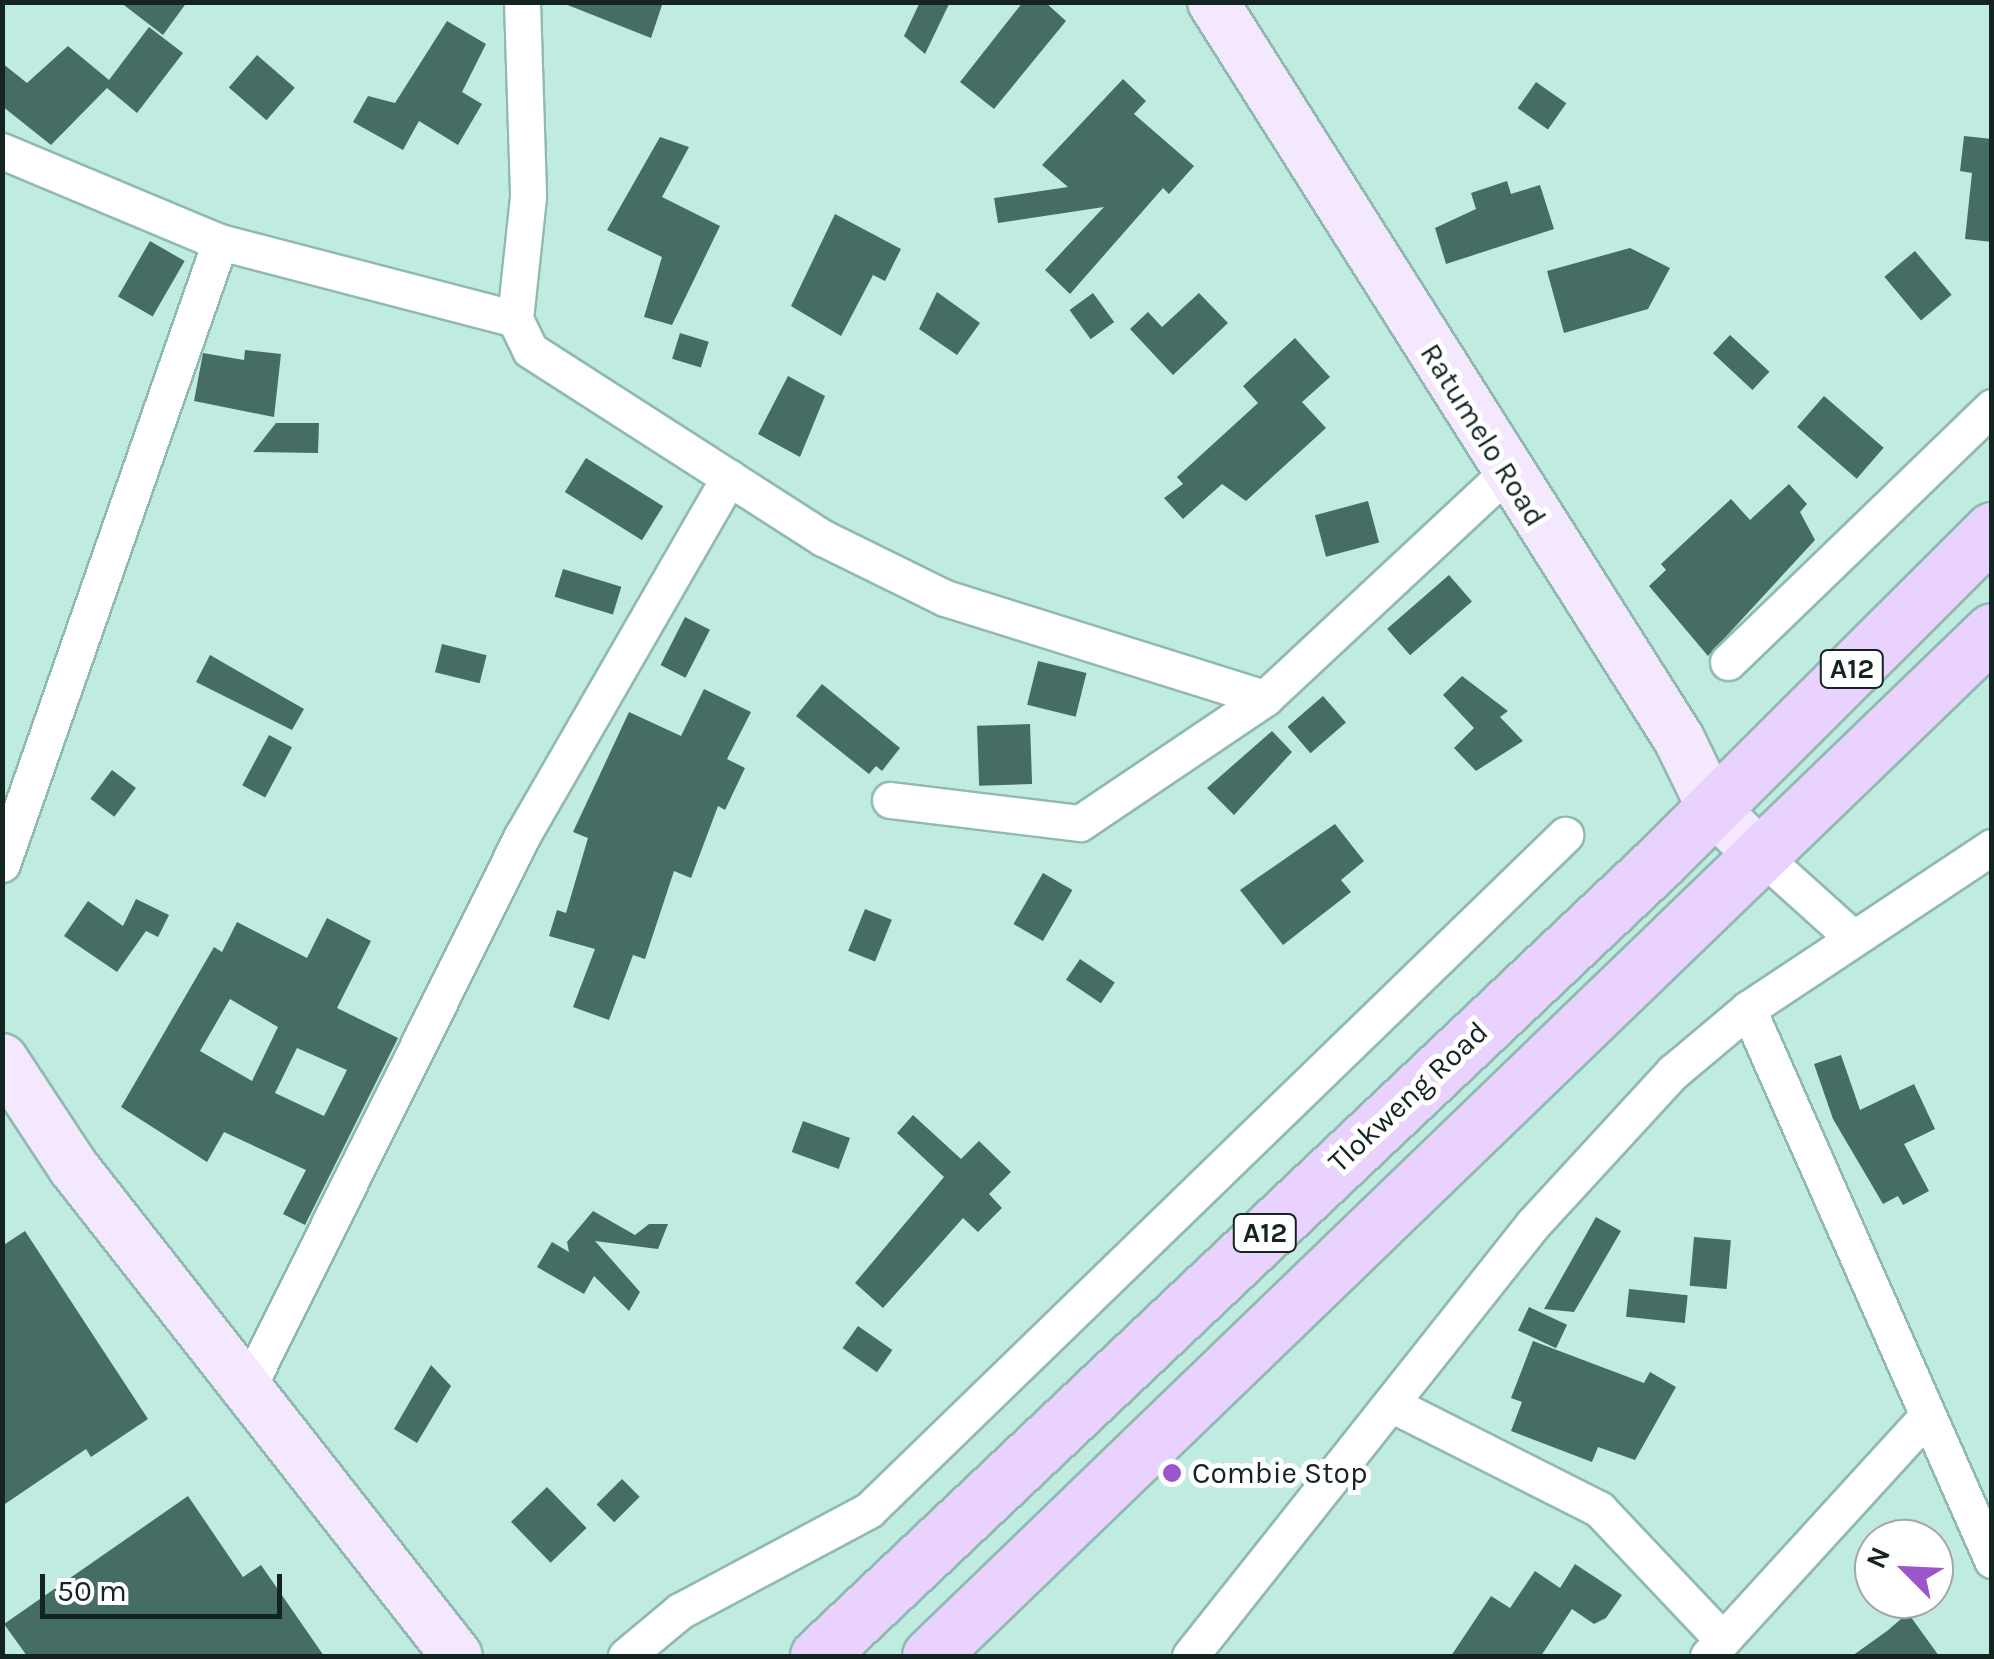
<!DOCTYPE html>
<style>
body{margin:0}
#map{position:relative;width:1994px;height:1659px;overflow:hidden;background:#c0ebe0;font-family:Karla,sans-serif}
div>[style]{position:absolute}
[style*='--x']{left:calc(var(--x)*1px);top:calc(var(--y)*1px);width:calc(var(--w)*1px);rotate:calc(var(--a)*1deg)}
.building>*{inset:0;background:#466d64;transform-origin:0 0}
.roads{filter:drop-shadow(2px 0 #90bab0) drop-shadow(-2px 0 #90bab0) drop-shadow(0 2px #90bab0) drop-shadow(0 -2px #90bab0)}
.street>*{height:35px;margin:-17.5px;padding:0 17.5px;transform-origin:17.5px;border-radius:17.5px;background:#fff}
.secondary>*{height:50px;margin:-25px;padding:0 25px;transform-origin:25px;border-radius:25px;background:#f4e8ff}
.primary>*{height:55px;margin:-27.5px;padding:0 27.5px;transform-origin:27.5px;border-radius:27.5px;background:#ead2fe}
.dots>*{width:28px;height:28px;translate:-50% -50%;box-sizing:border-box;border:5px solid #fff;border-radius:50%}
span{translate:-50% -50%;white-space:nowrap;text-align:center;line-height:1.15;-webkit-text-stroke:10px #fff;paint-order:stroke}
.shield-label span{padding:2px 8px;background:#fff;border:2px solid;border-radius:8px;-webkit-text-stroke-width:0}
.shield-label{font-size:28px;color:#142521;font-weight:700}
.street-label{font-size:30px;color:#142521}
.poi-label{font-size:30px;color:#142521}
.left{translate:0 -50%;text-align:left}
.frame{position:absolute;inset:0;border:5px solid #142521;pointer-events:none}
.north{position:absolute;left:1854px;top:1519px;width:100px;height:100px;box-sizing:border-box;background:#fff;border:2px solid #a1a8a6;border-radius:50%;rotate:294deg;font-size:28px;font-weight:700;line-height:40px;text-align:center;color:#142521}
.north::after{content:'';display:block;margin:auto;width:35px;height:45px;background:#9a56ca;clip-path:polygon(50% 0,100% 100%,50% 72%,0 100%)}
.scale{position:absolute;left:40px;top:1574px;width:242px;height:45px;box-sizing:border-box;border:5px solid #142521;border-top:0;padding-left:12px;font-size:30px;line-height:35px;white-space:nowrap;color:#142521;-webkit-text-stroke:8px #fff;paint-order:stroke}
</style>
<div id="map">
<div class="building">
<i style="clip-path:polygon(120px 2px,187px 2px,163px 35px)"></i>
<i style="clip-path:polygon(560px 2px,663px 2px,651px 38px)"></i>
<i style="clip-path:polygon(920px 2px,950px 2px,925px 54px,904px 36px)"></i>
<i style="clip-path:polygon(1023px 2px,1045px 2px,1066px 21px,994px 109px,960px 82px)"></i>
<i style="clip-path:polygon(447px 21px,486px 44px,462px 92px,482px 104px,458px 145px,419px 121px,403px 150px,353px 122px,368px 96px,395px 103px)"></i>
<i style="clip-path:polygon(149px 27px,183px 53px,137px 113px,107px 88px,51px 145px,2px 106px,2px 63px,27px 83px,68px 46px,109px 80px)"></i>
<i style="left:257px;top:55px;width:50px;height:43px;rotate:41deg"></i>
<i style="clip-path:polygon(1123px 79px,1146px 101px,1134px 114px,1194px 166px,1169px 194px,1163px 188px,1070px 294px,1045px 270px,1104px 207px,998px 223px,994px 198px,1068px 187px,1042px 165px)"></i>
<i style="left:1536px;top:82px;width:37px;height:32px;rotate:35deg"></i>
<i style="clip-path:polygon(1964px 136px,1992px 139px,1992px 242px,1965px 239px,1972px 173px,1960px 171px)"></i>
<i style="clip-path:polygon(660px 137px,689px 147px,662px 197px,720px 226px,672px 325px,644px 317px,662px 257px,607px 230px)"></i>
<i style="clip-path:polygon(1507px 181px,1511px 194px,1540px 185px,1554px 229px,1446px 264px,1435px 228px,1476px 209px,1471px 193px)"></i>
<i style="clip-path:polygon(835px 214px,901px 249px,885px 281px,873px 275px,841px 336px,791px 306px)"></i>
<i style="left:150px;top:241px;width:40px;height:64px;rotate:30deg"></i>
<i style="clip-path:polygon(1630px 248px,1670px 268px,1648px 309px,1564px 333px,1547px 271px)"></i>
<i style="left:1915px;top:251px;width:57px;height:40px;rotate:50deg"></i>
<i style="clip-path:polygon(937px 292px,980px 323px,957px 355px,919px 329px)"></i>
<i style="left:1093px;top:293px;width:36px;height:29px;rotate:54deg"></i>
<i style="clip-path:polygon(1199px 293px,1228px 323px,1173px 375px,1130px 329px,1148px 312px,1162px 327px)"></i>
<i style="left:680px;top:333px;width:30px;height:27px;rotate:17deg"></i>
<i style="left:1730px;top:335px;width:54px;height:25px;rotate:43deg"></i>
<i style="clip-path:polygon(1295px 338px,1330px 377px,1302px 402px,1326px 428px,1246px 501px,1222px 484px,1183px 519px,1164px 498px,1183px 484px,1177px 477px,1258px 403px,1243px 386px)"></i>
<i style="clip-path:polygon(245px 350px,281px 354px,274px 417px,194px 401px,203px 353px,244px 360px)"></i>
<i style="clip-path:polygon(788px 376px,825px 396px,800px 457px,758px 434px)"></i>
<i style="left:1824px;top:396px;width:79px;height:41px;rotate:41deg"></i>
<i style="clip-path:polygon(276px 423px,319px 423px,318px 453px,253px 452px)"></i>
<i style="left:586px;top:458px;width:91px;height:40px;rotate:32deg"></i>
<i style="clip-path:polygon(1789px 484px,1807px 504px,1800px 512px,1815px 540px,1708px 656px,1649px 586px,1666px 570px,1661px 564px,1731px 499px,1750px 520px)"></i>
<i style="left:1368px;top:501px;width:43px;height:55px;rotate:75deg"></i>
<i style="left:563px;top:569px;width:61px;height:29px;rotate:17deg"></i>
<i style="left:1449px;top:575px;width:35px;height:82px;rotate:49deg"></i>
<i style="left:685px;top:617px;width:28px;height:54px;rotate:27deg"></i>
<i style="left:442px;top:644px;width:46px;height:29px;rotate:14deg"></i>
<i style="clip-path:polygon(210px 655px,304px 709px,292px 730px,196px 682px)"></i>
<i style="left:1038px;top:661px;width:50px;height:45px;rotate:14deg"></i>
<i style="clip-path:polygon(1462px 676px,1508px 711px,1500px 717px,1523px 741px,1476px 771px,1454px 748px,1474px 728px,1443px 695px)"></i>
<i style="clip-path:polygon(822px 684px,900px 748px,882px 771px,876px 766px,869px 774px,796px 716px)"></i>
<i style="clip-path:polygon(704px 689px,751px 712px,727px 759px,745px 768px,725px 810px,718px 806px,691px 878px,674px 871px,645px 959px,633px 955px,609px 1020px,573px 1007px,595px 949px,549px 936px,557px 910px,566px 913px,588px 838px,573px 832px,629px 712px,681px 736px)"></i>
<i style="left:1323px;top:696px;width:35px;height:47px;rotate:49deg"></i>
<i style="left:1030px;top:724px;width:60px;height:53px;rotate:88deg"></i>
<i style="clip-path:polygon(1272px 731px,1292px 752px,1234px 815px,1207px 788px)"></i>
<i style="left:269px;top:735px;width:26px;height:57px;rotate:28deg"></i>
<i style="left:112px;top:770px;width:30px;height:36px;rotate:37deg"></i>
<i style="clip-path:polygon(1335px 824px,1364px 861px,1341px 880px,1351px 892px,1283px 945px,1240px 890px)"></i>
<i style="left:1043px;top:873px;width:34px;height:59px;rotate:30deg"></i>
<i style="clip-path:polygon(136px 899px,169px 915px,158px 937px,146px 931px,117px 972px,64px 936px,88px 901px,123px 926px)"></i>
<i style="left:865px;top:909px;width:29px;height:45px;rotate:22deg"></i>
<i style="clip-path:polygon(evenodd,327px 918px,371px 941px,337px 1008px,398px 1038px,305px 1225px,283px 1214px,306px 1170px,224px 1132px,207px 1162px,121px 1107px,214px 947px,222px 952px,237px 922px,307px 958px,327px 918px,230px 999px,278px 1027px,252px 1081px,200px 1051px,230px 999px,327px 918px,297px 1048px,347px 1070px,324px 1116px,275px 1093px,297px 1048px)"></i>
<i style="left:1080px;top:959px;width:42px;height:25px;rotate:34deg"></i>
<i style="clip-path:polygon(1841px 1055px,1860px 1110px,1914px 1084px,1935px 1129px,1904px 1144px,1929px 1191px,1903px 1205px,1898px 1196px,1883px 1204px,1833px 1119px,1814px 1064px)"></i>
<i style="clip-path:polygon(913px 1115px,961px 1159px,979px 1141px,1011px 1172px,989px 1194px,1002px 1208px,978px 1232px,963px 1218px,883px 1308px,855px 1283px,944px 1177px,897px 1133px)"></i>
<i style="left:803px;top:1121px;width:50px;height:33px;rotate:20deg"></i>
<i style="clip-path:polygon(593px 1211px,635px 1235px,649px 1224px,668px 1224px,658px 1249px,595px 1241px,640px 1292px,629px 1311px,594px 1276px,584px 1294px,537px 1267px,552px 1242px,569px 1252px,567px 1242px)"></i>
<i style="clip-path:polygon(1596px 1217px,1621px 1231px,1574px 1312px,1544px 1309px)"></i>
<i style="clip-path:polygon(25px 1231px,148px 1419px,91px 1457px,86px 1449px,2px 1506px,2px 1246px)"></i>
<i style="left:1694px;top:1237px;width:37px;height:49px;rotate:5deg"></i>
<i style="left:1629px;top:1289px;width:59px;height:28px;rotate:6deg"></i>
<i style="left:1529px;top:1307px;width:42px;height:26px;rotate:25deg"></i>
<i style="left:858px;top:1326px;width:42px;height:27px;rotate:35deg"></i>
<i style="clip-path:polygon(1533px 1341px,1644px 1383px,1650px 1372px,1676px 1387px,1635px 1460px,1598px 1447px,1592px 1462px,1511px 1431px,1522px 1402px,1511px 1398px)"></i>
<i style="clip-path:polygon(431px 1365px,451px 1386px,417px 1443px,394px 1429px)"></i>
<i style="left:622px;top:1479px;width:25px;height:36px;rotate:45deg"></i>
<i style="left:547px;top:1487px;width:57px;height:50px;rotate:46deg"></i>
<i style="clip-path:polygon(188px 1496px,243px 1577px,261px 1565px,324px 1656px,27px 1656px,4px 1624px)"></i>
<i style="clip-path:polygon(1575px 1564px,1622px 1595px,1606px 1618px,1594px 1624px,1572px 1609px,1541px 1656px,1451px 1656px,1491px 1596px,1510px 1608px,1535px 1571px,1560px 1588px)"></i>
<i style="clip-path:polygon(1908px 1613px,1939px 1656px,1852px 1656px,1887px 1631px)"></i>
</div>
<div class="roads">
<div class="street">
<i style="--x:522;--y:2;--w:195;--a:88.2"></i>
<i style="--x:528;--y:197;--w:123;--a:96.1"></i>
<i style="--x:515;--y:319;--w:34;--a:64"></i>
<i style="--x:530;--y:350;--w:348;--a:32.7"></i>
<i style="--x:823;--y:538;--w:136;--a:26.2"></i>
<i style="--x:945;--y:598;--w:335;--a:17.4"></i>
<i style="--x:1265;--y:698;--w:330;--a:-43"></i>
<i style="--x:2;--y:151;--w:236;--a:22.7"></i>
<i style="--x:220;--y:242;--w:305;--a:14.6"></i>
<i style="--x:1728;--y:662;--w:367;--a:-44"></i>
<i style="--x:890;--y:800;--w:191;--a:6.9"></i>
<i style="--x:1080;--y:823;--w:223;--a:-34"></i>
<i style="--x:1763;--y:857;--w:120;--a:42"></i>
<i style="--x:2;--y:864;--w:659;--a:-70.69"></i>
<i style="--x:1748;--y:1009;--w:603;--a:66.11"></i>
<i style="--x:249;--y:1385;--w:613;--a:-63.56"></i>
<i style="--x:522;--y:836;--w:414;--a:-60"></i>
<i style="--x:1391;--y:1404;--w:233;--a:26.8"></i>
<i style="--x:1599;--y:1509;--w:180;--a:46.6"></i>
<i style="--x:626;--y:1656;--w:70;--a:-39.8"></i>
<i style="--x:680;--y:1611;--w:214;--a:-28.1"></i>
<i style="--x:869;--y:1510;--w:970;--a:-44.12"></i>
<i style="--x:1190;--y:1656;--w:552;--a:-51.55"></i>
<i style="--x:1533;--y:1224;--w:207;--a:-47.4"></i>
<i style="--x:1673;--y:1072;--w:98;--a:-40"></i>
<i style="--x:1748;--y:1009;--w:293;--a:-33.6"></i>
<i style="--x:1708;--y:1656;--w:323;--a:-47.6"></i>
</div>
<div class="secondary">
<i style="--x:1213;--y:2;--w:872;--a:57.7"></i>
<i style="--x:1679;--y:739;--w:78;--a:64.1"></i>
<i style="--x:1713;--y:809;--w:69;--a:43.8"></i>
<i style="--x:2;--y:1059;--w:131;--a:56.6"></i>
<i style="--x:74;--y:1168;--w:620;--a:51.87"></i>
</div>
<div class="primary">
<i style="--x:818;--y:1656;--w:1155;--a:-43.35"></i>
<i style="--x:1658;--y:863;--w:472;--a:-44.9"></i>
<i style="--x:930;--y:1656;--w:1476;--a:-43.98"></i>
</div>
</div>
<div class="dots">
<i style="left:1172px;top:1473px;background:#9a56ca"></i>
</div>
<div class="shield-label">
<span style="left:1852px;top:669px">A12</span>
<span style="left:1265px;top:1233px">A12</span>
</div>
<div class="street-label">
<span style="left:1483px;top:435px;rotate:58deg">Ratumelo Road</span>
<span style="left:1408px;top:1097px;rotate:-43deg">Tlokweng Road</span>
</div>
<div class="poi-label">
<span class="left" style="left:1192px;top:1473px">Combie Stop</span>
</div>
<div class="frame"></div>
<div class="north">N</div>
<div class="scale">50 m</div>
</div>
